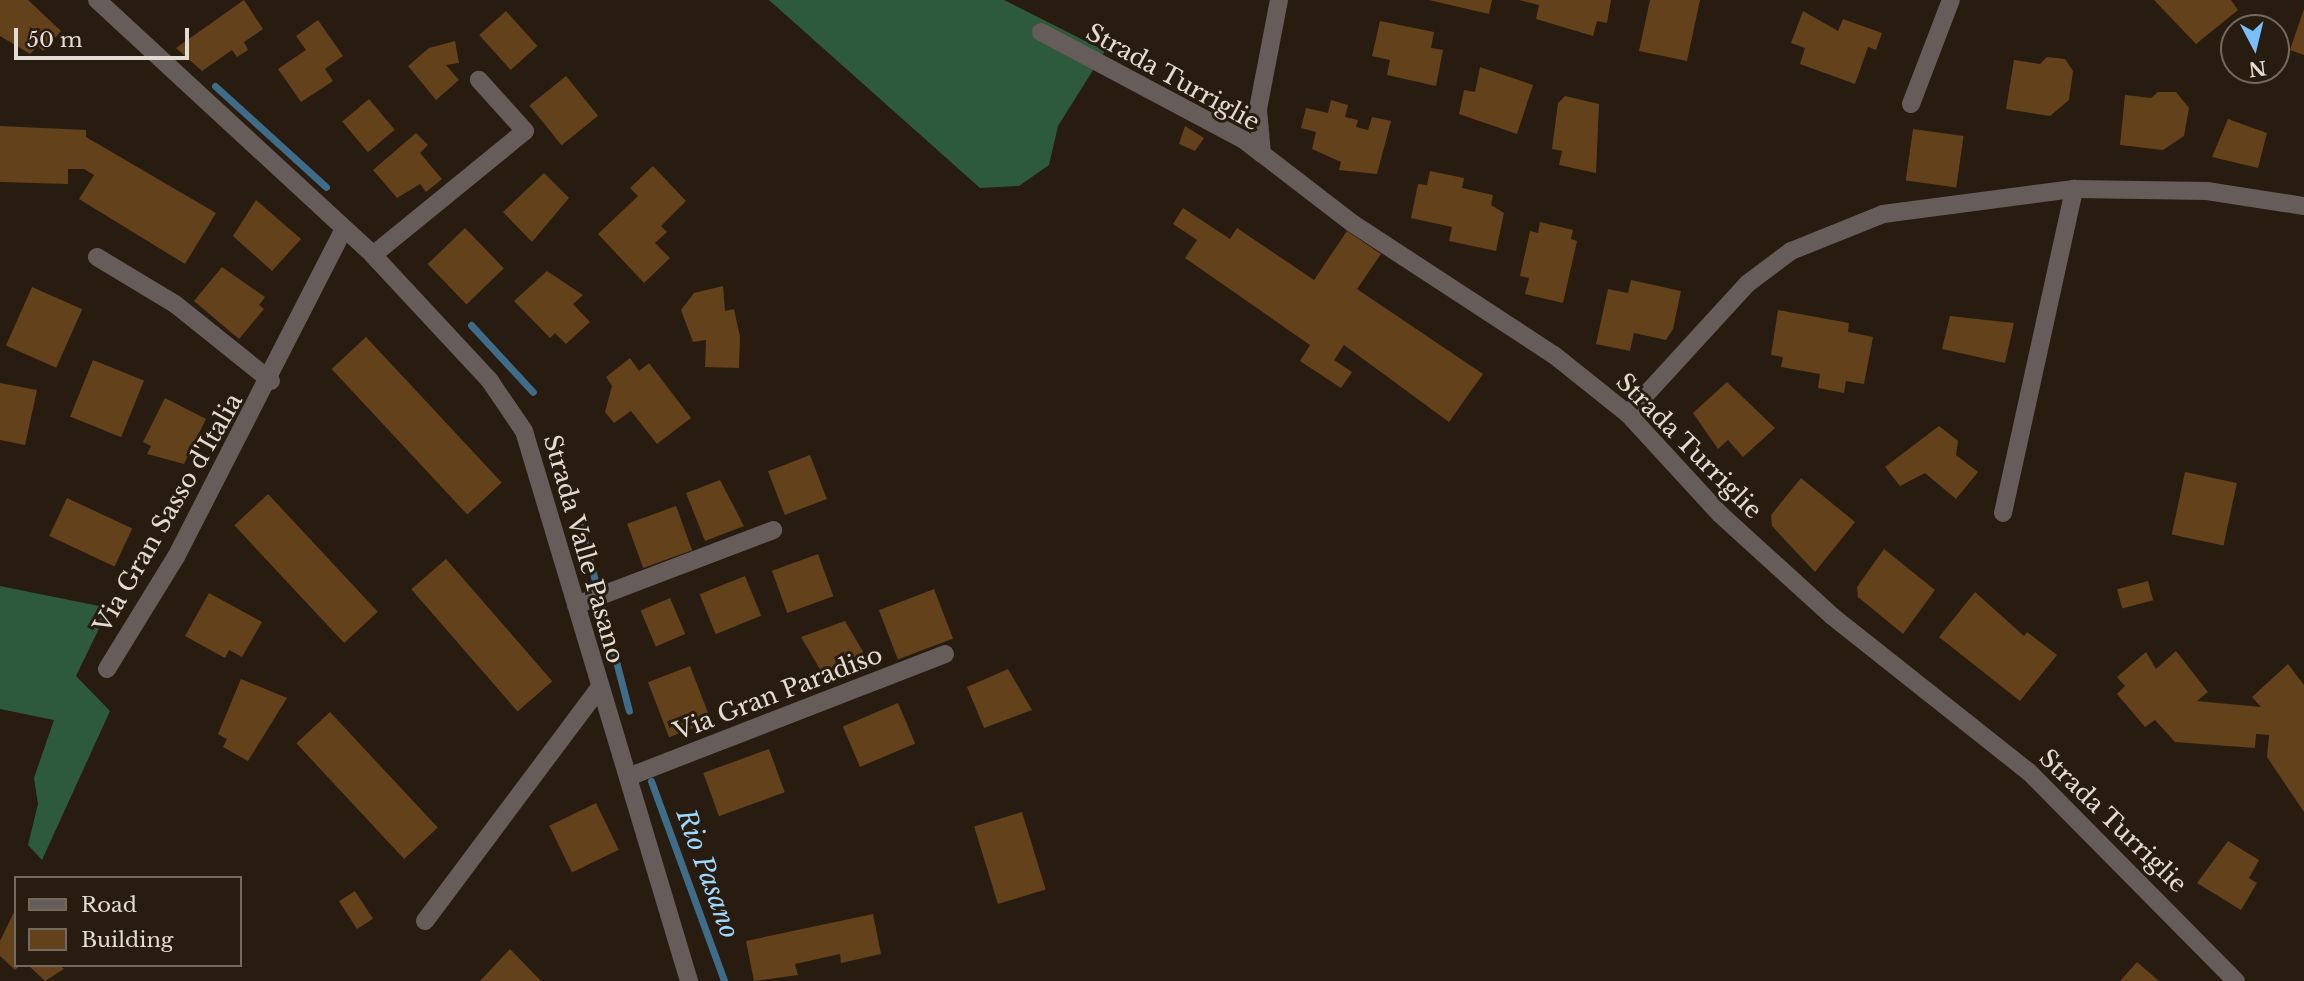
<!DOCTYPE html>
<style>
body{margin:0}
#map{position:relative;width:2304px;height:981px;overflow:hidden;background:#281c10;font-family:"Libre Baskerville",serif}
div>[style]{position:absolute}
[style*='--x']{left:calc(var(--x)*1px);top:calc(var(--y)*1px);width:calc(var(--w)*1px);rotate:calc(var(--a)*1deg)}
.forest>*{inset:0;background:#2d593c}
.stream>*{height:7px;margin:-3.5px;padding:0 3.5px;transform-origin:3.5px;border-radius:3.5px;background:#3e6c89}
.building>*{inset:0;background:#62411b;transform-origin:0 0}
.minor>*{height:18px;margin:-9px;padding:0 9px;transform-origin:9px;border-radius:9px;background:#665c5a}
.tertiary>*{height:18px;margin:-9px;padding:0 9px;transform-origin:9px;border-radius:9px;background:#665c5a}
span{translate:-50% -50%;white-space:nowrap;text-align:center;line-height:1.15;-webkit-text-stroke:6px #281c10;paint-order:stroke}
.street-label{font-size:24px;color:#e4dcd4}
.water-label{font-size:26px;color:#9ed8fe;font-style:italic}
.legend{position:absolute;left:14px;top:876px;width:228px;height:91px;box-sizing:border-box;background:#281c10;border:2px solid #73695e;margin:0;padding:9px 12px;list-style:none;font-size:21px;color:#e4dcd4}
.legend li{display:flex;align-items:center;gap:14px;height:35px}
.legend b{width:35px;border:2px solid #73695e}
.north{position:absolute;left:2220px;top:14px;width:70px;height:70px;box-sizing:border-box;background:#281c10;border:2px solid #73695e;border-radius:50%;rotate:173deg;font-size:19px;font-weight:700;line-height:28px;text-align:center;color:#e4dcd4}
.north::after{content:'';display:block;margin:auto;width:24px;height:32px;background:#79bff8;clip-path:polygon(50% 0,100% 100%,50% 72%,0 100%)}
.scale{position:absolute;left:14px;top:28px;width:175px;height:32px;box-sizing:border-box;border:4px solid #e4dcd4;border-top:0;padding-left:9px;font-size:21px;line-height:24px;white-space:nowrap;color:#e4dcd4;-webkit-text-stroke:5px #281c10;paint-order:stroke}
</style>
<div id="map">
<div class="forest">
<i style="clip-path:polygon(769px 0,1004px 0,1105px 51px,1058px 126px,1049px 165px,1019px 186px,980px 188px)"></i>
<i style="clip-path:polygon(0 586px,109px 608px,76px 676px,110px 711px,42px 860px,28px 845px,38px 804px,34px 778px,54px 720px,0 709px)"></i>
</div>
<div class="stream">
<i style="--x:215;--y:86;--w:150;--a:42.3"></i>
<i style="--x:471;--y:325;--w:91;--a:47.2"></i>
<i style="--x:580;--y:523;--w:194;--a:75.4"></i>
<i style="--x:651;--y:781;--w:213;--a:69.9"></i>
</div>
<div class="building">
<i style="clip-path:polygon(0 0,28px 0,61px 31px,43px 51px,38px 46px,30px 54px,0 36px)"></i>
<i style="clip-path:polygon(244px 0,263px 29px,244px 42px,248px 50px,237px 57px,232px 50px,202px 71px,176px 48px)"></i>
<i style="clip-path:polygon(1429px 0,1492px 0,1489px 14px)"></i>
<i style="clip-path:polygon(1519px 0,1611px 0,1607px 23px,1597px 21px,1593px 36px,1536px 19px,1539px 5px)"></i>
<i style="clip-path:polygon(1650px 0,1700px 0,1687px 61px,1639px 51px)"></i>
<i style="clip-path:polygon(2154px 0,2231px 0,2238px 10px,2196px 44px)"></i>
<i style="clip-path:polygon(2304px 9px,2304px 55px,2290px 50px)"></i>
<i style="left:506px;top:11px;width:47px;height:36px;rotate:48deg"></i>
<i style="clip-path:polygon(1803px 11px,1838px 31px,1843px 19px,1882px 33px,1876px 50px,1868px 47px,1855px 84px,1800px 64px,1805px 48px,1791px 43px)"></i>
<i style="clip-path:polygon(318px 20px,343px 56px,325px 69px,333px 81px,301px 102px,278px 69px,306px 50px,296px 36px)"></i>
<i style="clip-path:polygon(1380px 21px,1434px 32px,1431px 48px,1443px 50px,1436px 86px,1387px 75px,1390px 60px,1372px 56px)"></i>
<i style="clip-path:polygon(455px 41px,459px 63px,446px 65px,459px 80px,436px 100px,408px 66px,429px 48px)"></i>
<i style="clip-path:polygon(2047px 57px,2065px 59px,2073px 71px,2069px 100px,2050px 116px,2006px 109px,2014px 60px,2040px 64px)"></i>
<i style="clip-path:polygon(1480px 67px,1533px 85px,1517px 134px,1459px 114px,1464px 90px,1475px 92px)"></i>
<i style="left:566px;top:76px;width:51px;height:47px;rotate:51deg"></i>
<i style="clip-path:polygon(2158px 92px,2176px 92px,2189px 108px,2184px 136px,2163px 150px,2120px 145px,2125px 95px,2151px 98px)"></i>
<i style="clip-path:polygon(1565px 96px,1599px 104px,1596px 173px,1559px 165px,1562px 151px,1552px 149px,1558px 103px)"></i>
<i style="left:369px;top:99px;width:40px;height:35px;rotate:50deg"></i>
<i style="clip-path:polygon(1331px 100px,1348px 105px,1345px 117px,1358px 120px,1356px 127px,1368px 130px,1372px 117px,1391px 121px,1377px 174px,1339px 170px,1341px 162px,1312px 149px,1316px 132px,1301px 128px,1306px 108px,1328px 113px)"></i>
<i style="clip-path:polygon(2228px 119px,2267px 133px,2258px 168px,2212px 157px)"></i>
<i style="clip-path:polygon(0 126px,86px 130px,86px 137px,216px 213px,185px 264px,79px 199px,94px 175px,84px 169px,68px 169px,68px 184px,0 182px)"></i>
<i style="clip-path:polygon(1185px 126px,1204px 138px,1195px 151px,1179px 144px)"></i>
<i style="left:1913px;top:129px;width:51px;height:52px;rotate:8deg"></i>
<i style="clip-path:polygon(416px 133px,428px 145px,420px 153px,442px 179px,426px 192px,420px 184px,397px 198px,373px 170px)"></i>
<i style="clip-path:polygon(653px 166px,686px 201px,661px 226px,667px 232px,655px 243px,670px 258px,644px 283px,598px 234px,638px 196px,630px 188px)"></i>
<i style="clip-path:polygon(1430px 171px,1464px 178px,1462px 188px,1493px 195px,1491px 205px,1504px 213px,1496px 251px,1449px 241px,1452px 227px,1411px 218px,1418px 184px,1427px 185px)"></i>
<i style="clip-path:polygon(544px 173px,569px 198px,532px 242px,503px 212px)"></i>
<i style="clip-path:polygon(256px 200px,301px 239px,272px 271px,233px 236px)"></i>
<i style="clip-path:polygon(1183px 208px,1230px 239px,1237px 228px,1314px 280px,1347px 231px,1381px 254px,1357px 289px,1483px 374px,1449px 422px,1344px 345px,1334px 360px,1352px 372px,1341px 388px,1300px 361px,1310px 345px,1185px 258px,1197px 240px,1173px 224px)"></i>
<i style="clip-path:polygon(1540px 222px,1573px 230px,1571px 239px,1577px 241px,1563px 303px,1525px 294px,1529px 278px,1520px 276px,1530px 231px,1538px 233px)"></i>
<i style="left:465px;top:228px;width:56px;height:52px;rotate:46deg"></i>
<i style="clip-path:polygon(222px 267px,265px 297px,259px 305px,264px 309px,239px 339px,194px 301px)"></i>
<i style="clip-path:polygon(547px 271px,583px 295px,573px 304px,590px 322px,566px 344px,555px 333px,550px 338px,514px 301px)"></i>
<i style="clip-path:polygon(1631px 280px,1681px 291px,1673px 329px,1666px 340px,1634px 333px,1630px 351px,1596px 344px,1608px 289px,1628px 293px)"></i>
<i style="clip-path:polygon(723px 286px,725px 311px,734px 309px,740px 337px,739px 368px,705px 367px,706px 340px,693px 342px,681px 310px,694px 293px)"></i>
<i style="left:32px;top:287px;width:55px;height:64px;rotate:24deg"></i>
<i style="clip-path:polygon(1778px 310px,1849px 323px,1848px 332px,1873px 337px,1864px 384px,1846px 381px,1844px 393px,1818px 388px,1820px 374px,1781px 367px,1783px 357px,1771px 355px)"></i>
<i style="clip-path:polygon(1950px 316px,2014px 323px,2005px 363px,1942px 349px)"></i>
<i style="left:366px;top:337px;width:199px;height:47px;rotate:47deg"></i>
<i style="clip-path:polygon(630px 358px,639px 371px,649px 363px,691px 418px,657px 444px,631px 411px,614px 423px,605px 412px,612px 386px,606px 377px)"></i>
<i style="left:93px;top:360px;width:55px;height:61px;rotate:22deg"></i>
<i style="clip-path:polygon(1727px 382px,1775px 428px,1743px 457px,1728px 440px,1718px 449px,1693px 413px)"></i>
<i style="clip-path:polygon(0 383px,37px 390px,25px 445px,0 440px)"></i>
<i style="clip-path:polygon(165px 398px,206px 419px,184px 464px,147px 454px,151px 446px,143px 442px)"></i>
<i style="clip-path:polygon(1939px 426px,1958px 441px,1956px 455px,1978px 472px,1956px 499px,1925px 473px,1900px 486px,1885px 467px)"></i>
<i style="left:810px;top:455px;width:47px;height:45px;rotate:69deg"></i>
<i style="left:2185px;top:472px;width:53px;height:64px;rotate:12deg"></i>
<i style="clip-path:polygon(1801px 478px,1855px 522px,1815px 572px,1772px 526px,1771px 515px)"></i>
<i style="clip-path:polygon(720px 480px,744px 526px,705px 541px,686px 493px)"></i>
<i style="left:268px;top:494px;width:161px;height:46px;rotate:47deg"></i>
<i style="left:67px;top:498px;width:72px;height:42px;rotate:25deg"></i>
<i style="left:676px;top:506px;width:47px;height:52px;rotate:70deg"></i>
<i style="clip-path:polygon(1884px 549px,1935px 590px,1903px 634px,1858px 597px,1857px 587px)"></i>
<i style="left:818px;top:554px;width:45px;height:49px;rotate:70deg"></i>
<i style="left:446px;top:559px;width:162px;height:46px;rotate:49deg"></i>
<i style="left:745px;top:576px;width:43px;height:49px;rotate:68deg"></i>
<i style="left:2148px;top:581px;width:20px;height:32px;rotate:75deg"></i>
<i style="left:934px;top:589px;width:53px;height:59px;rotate:69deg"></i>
<i style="clip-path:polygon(1975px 592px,2024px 636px,2027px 632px,2057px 655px,2020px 701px,1939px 637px)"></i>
<i style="clip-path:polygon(209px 593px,262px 622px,242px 657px,229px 650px,225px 658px,185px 636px)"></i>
<i style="left:670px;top:598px;width:39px;height:32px;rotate:67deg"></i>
<i style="clip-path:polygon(845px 621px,868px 660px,824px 676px,801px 637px)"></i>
<i style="clip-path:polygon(2176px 651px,2208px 692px,2197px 701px,2261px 707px,2252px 697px,2288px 664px,2304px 685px,2304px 812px,2267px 757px,2269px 735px,2256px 734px,2255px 748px,2175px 742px,2155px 720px,2145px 727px,2117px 694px,2125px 686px,2117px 677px,2146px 652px,2156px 669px)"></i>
<i style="left:690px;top:666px;width:59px;height:45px;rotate:69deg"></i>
<i style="clip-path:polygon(1008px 669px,1032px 710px,984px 728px,967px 687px)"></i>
<i style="clip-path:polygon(241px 679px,287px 698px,248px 761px,223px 747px,227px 739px,218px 734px)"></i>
<i style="left:898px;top:703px;width:44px;height:60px;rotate:67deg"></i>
<i style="left:330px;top:712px;width:158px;height:46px;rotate:47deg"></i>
<i style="left:769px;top:749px;width:46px;height:70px;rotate:70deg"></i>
<i style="left:596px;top:803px;width:52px;height:52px;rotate:64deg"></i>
<i style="left:1022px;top:812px;width:81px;height:50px;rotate:73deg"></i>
<i style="clip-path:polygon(2228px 841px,2259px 860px,2249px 878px,2257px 883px,2241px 910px,2197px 883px)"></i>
<i style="left:355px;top:891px;width:33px;height:19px;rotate:57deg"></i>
<i style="clip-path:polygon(16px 908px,20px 965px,15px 970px,0 956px,0 941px)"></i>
<i style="clip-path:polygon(873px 914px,881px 954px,841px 963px,840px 954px,795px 964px,798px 975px,754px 981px,746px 941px)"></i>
<i style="clip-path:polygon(510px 949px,541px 981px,480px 981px)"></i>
<i style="clip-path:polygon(2137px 962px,2159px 981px,2120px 981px)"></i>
<i style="clip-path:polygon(28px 965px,60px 965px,64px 969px,45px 981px)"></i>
</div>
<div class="minor">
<i style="--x:1041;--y:32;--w:230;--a:28"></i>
<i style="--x:1244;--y:140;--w:136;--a:37.5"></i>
<i style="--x:1352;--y:223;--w:241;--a:33.2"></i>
<i style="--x:1554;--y:355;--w:95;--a:38.6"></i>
<i style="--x:1628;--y:414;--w:136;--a:47.4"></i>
<i style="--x:1720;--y:514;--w:151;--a:42.3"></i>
<i style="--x:1832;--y:616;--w:251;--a:38.4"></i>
<i style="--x:2029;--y:772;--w:294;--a:45.3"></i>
<i style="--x:1911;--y:104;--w:111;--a:-69"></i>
<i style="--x:1262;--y:154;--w:45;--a:-95.1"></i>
<i style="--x:1258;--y:109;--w:111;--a:-79.1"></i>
<i style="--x:373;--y:255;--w:196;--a:-39.2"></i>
<i style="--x:525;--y:131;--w:69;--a:-132"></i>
<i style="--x:97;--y:257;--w:91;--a:31.1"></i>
<i style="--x:175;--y:304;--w:123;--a:38.7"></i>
<i style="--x:1628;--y:414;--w:176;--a:-47.5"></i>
<i style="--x:1747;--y:284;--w:55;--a:-36.9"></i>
<i style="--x:1791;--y:251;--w:99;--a:-21.9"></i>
<i style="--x:1883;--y:214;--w:193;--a:-7.5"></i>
<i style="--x:2074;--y:189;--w:133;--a:0.9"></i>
<i style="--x:2207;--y:191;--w:98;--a:8.8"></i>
<i style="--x:2003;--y:513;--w:332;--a:-77.6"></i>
<i style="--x:576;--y:605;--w:211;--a:-20.8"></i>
<i style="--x:107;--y:669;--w:132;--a:-58.4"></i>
<i style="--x:176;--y:557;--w:369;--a:-62.9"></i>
<i style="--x:628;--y:777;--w:340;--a:-21.2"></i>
<i style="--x:425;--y:921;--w:291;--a:-53.2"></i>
</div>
<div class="tertiary">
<i style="--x:97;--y:0;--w:376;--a:42.7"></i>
<i style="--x:373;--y:255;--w:172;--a:47.1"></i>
<i style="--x:490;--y:381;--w:60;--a:55.8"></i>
<i style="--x:524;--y:431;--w:574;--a:73.3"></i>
</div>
<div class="street-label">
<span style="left:1173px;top:77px;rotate:29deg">Strada Turriglie</span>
<span style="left:1689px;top:446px;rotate:45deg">Strada Turriglie</span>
<span style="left:168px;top:513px;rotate:-60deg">Via Gran Sasso d'Italia</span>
<span style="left:584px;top:549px;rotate:74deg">Strada Valle Pasano</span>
<span style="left:778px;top:693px;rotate:-21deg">Via Gran Paradiso</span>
<span style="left:2113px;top:821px;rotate:44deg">Strada Turriglie</span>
</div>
<div class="water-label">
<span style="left:707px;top:874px;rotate:70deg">Rio Pasano</span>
</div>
<ul class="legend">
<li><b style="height:9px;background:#665c5a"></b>Road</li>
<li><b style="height:19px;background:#62411b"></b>Building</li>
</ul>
<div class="north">N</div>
<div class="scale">50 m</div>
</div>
